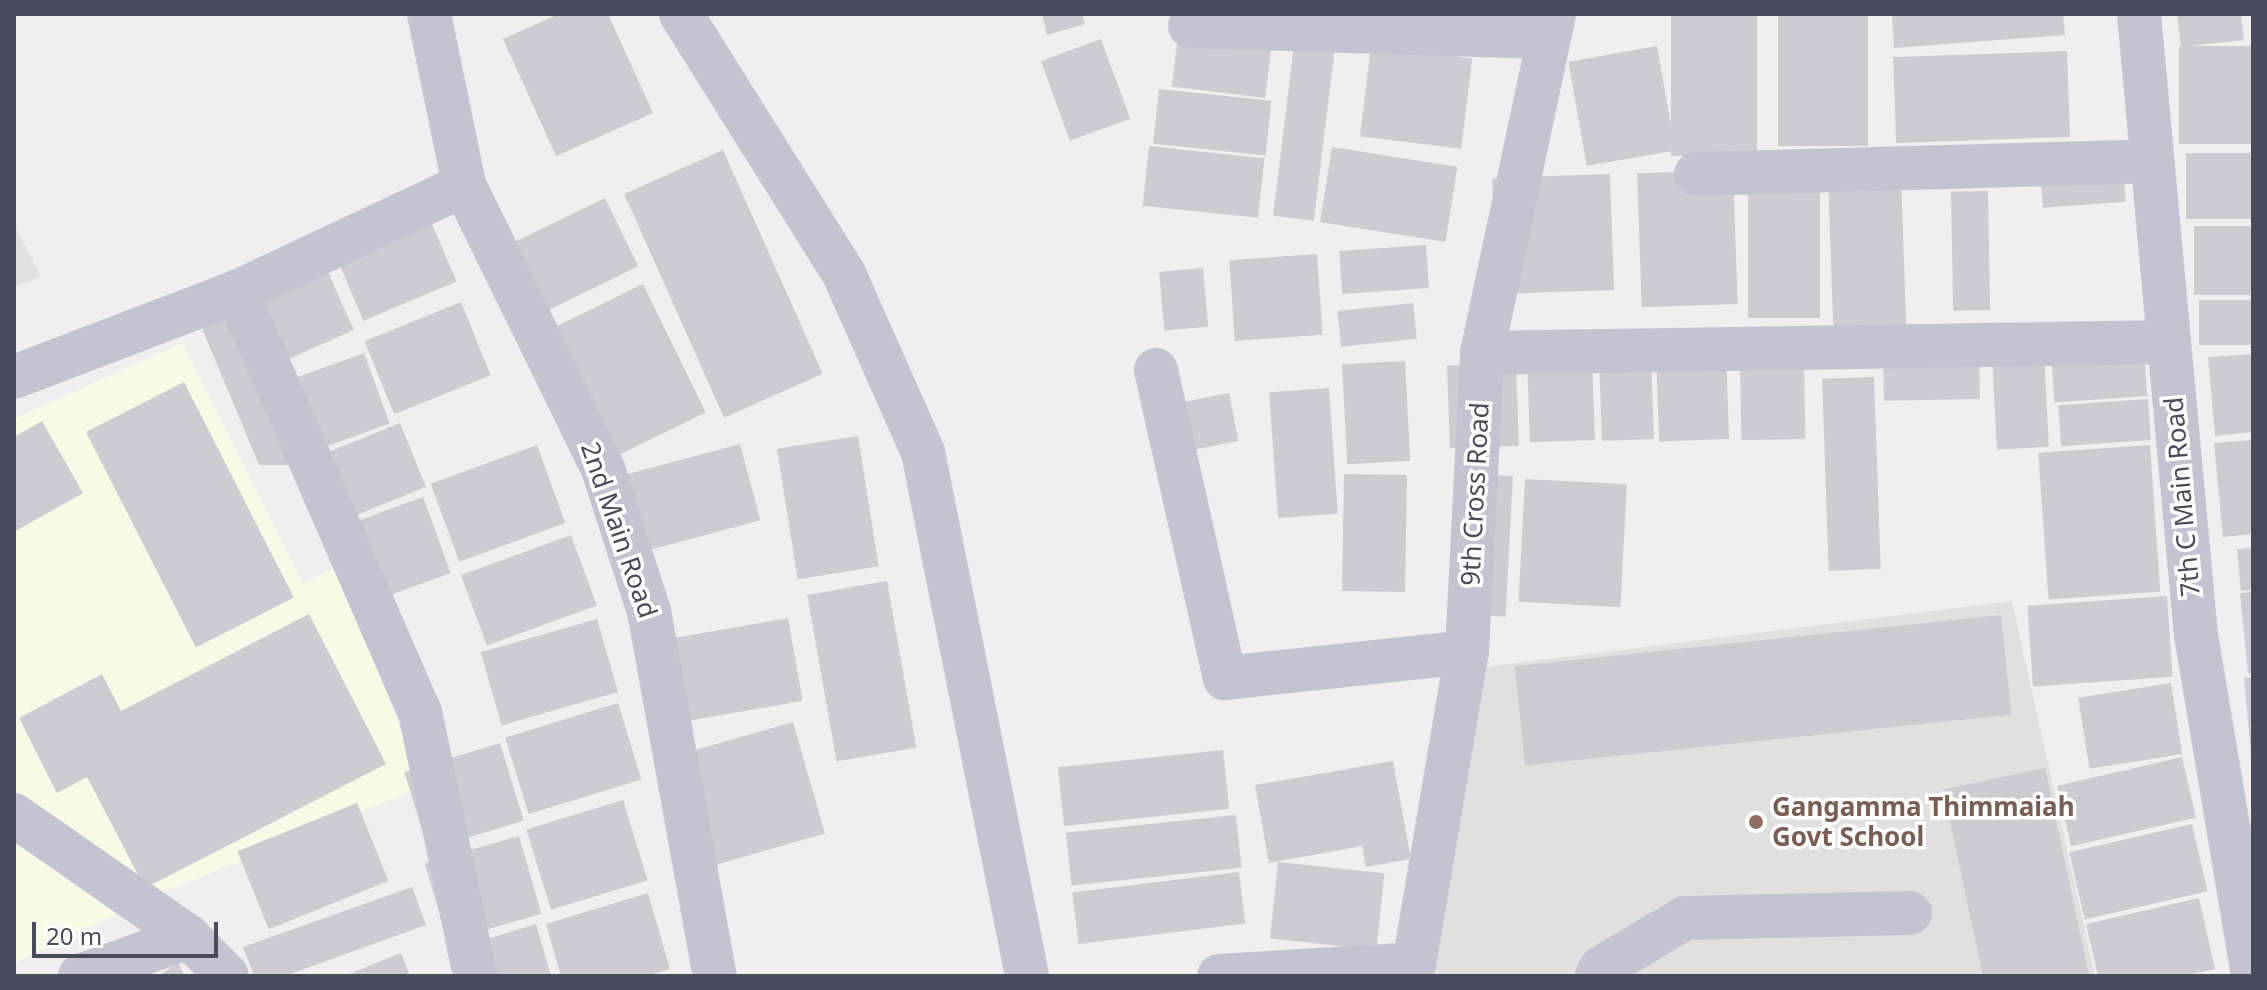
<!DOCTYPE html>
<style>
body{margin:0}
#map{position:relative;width:2267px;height:990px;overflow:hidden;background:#f0eeee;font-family:"Noto Sans",sans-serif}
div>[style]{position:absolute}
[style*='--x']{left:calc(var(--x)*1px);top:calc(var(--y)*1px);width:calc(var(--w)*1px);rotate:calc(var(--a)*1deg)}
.commercial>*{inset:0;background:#f9f9e8}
.education>*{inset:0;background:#e1e0df}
.building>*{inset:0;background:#ccccd2;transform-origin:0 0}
.minor>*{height:44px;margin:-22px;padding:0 22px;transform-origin:22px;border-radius:22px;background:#c2c5d1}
.dots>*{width:22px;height:22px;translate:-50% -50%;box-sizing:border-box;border:4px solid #fff;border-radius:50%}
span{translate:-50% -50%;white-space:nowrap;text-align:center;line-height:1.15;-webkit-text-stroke:7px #fff;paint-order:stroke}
.street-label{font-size:26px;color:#484b59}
.education-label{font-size:26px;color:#785e54;font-weight:700}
.left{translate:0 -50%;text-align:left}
.frame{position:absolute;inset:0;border:16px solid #484b59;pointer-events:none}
.scale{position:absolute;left:32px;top:922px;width:186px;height:36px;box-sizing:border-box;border:4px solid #484b59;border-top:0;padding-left:10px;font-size:24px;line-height:28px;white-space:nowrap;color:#484b59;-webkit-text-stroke:6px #fff;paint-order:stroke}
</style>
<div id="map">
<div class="commercial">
<i style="clip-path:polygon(182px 343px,303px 584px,337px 566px,423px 787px,166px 891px,14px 963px,14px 419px)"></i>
</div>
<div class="education">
<i style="clip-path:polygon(14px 225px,41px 277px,14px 287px)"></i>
<i style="clip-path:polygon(2012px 601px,2095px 976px,1435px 976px,1468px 669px)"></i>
</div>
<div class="building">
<i style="clip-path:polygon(559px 14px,608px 14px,653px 113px,556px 156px,503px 39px)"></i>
<i style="clip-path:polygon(1042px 14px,1082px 14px,1085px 24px,1047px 35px)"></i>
<i style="left:1671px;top:14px;width:86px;height:142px"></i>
<i style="left:1778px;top:14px;width:90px;height:132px"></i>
<i style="clip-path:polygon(1892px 14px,2063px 14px,2065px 35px,1894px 48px)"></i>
<i style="clip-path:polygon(2177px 14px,2241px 14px,2244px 40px,2181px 47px)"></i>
<i style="left:1178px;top:36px;width:94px;height:51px;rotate:7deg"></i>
<i style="left:1295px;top:37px;width:41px;height:180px;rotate:7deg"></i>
<i style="left:1101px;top:39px;width:85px;height:64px;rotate:70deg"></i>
<i style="left:1371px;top:46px;width:102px;height:91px;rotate:7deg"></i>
<i style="left:1657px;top:46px;width:106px;height:90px;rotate:80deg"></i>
<i style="left:2253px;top:46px;width:98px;height:74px;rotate:90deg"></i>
<i style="left:2067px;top:51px;width:86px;height:174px;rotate:88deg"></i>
<i style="left:1159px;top:89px;width:113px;height:55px;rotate:6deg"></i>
<i style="left:1149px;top:146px;width:116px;height:60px;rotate:6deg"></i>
<i style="left:1332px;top:147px;width:127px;height:76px;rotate:9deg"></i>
<i style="left:723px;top:150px;width:245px;height:108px;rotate:66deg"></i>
<i style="left:2122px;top:150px;width:52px;height:83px;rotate:86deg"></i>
<i style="left:2253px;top:153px;width:66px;height:67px;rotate:90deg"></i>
<i style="left:1733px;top:170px;width:134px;height:96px;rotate:88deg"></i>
<i style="left:1748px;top:172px;width:72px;height:146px"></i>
<i style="left:1610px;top:174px;width:116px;height:118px;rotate:88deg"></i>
<i style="left:1901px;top:176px;width:152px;height:73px;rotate:88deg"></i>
<i style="left:1988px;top:191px;width:119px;height:37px;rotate:89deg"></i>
<i style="left:605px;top:198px;width:76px;height:122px;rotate:64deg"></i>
<i style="left:424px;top:205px;width:83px;height:101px;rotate:67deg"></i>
<i style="left:2253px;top:226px;width:69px;height:59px;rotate:90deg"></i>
<i style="left:316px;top:245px;width:93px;height:105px;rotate:66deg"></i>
<i style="left:1426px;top:245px;width:43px;height:87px;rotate:86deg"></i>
<i style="left:1317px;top:254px;width:81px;height:88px;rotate:86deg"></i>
<i style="left:1203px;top:268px;width:59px;height:44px;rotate:85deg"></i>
<i style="left:643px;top:284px;width:143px;height:118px;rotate:64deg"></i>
<i style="left:2253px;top:300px;width:45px;height:54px;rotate:90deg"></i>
<i style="left:461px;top:302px;width:79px;height:104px;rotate:68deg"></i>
<i style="left:1413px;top:303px;width:36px;height:76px;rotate:84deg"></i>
<i style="clip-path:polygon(228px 308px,297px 465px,259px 465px,196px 314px)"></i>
<i style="left:1979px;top:347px;width:52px;height:96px;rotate:89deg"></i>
<i style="left:2144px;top:350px;width:46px;height:93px;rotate:86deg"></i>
<i style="left:1726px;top:351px;width:88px;height:70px;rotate:88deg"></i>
<i style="left:364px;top:353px;width:75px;height:99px;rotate:70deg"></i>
<i style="left:2044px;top:354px;width:93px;height:52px;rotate:87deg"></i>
<i style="clip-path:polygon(2253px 354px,2253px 432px,2215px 436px,2208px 357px)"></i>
<i style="left:1592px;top:356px;width:84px;height:65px;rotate:88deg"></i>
<i style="left:1651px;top:356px;width:83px;height:52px;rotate:88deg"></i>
<i style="left:1405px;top:361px;width:100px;height:63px;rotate:87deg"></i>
<i style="left:1804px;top:361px;width:78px;height:64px;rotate:89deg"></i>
<i style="left:1516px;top:363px;width:83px;height:69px;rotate:88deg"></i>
<i style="left:1874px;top:377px;width:192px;height:52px;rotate:88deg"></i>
<i style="left:184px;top:382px;width:242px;height:110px;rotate:63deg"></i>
<i style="left:1329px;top:388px;width:126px;height:60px;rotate:86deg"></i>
<i style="left:1229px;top:393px;width:49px;height:52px;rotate:79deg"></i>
<i style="left:2148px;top:399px;width:41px;height:90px;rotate:86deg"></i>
<i style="clip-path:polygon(42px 421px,83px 493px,14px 532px,14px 437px)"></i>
<i style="left:400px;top:423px;width:69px;height:104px;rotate:68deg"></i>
<i style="left:858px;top:436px;width:132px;height:82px;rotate:81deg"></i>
<i style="clip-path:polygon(2253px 440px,2253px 534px,2223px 537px,2214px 443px)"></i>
<i style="left:740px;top:444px;width:79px;height:141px;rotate:75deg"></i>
<i style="left:537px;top:445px;width:83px;height:113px;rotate:70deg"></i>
<i style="left:2150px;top:445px;width:147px;height:112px;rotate:86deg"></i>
<i style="left:1456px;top:473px;width:57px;height:141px;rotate:3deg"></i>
<i style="left:1344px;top:474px;width:63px;height:117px;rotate:1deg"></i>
<i style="left:1525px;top:479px;width:102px;height:123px;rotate:3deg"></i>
<i style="left:423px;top:497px;width:81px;height:100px;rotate:70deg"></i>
<i style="left:571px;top:535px;width:75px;height:117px;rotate:70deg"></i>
<i style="clip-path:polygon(2253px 548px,2253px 590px,2241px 591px,2237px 549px)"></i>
<i style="left:887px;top:581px;width:169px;height:81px;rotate:80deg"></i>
<i style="clip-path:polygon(2253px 592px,2253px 673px,2248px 673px,2240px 593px)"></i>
<i style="left:2167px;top:596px;width:81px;height:140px;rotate:86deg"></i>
<i style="clip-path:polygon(309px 614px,386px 764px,145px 888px,87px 777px,57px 793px,19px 718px,102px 674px,121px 711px)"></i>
<i style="left:2001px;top:615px;width:100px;height:489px;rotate:84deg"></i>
<i style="left:788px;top:618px;width:84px;height:146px;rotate:80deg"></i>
<i style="left:597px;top:619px;width:76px;height:121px;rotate:74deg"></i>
<i style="clip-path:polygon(2253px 677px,2253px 755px,2251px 755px,2244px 678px)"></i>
<i style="left:2171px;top:683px;width:72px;height:94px;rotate:81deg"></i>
<i style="left:618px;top:703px;width:80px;height:118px;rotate:73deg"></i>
<i style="left:793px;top:722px;width:116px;height:143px;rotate:74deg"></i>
<i style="left:500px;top:743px;width:81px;height:100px;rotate:73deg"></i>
<i style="left:1223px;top:750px;width:59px;height:166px;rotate:84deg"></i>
<i style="left:2182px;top:757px;width:62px;height:128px;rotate:77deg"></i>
<i style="clip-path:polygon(1393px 761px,1411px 859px,1366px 867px,1362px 846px,1269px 863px,1255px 785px)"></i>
<i style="left:2045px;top:768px;width:213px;height:104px;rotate:78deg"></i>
<i style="left:623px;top:800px;width:84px;height:101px;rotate:73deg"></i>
<i style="left:357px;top:803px;width:84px;height:129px;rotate:68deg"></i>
<i style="left:1236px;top:815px;width:53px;height:171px;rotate:84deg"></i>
<i style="left:2192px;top:824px;width:69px;height:126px;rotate:77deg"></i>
<i style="left:519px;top:836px;width:81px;height:98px;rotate:74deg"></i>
<i style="left:1278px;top:862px;width:107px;height:77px;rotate:6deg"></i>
<i style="left:1239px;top:872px;width:52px;height:168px;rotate:83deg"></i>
<i style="clip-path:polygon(412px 887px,426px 925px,285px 976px,254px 976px,243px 947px)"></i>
<i style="clip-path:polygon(648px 893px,670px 969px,646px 976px,561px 976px,546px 924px)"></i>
<i style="clip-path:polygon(2199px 898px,2215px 969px,2183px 976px,2098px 976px,2086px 924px)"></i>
<i style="clip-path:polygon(536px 924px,551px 976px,454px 976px,447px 951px)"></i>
<i style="clip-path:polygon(401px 953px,410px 976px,344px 976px)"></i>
<i style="clip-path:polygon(178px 963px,185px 976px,158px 976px)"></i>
</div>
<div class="minor">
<i style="--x:429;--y:14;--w:175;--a:78.4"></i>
<i style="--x:464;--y:185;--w:316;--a:63.9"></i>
<i style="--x:603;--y:469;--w:149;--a:72.1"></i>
<i style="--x:649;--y:611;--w:371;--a:79.8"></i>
<i style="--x:681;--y:14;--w:307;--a:57.9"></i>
<i style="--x:844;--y:274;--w:195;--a:66.1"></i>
<i style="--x:923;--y:452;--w:534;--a:78.77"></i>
<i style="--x:2139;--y:14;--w:624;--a:84.76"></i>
<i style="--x:2196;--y:635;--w:346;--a:80.5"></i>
<i style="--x:1190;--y:26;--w:358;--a:1.8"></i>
<i style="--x:1696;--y:174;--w:455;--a:-1.6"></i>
<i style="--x:237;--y:292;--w:458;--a:66.5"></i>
<i style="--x:420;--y:712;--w:270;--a:78.2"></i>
<i style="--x:1482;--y:353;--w:686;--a:-0.92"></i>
<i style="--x:1156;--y:370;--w:316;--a:77.4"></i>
<i style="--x:1225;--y:678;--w:243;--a:-6.1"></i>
<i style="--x:14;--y:377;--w:239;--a:-20.9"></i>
<i style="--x:237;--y:292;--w:251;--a:-25.2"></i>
<i style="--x:14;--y:815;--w:213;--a:34.9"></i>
<i style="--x:80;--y:976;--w:116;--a:-19.7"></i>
<i style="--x:189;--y:937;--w:54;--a:45.7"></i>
<i style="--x:1219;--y:976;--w:194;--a:-3.5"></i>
<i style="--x:1412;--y:976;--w:329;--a:-80.4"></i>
<i style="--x:1467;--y:652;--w:299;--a:-87.1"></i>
<i style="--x:1482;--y:353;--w:347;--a:-78"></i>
<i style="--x:1597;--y:976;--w:9;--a:-63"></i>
<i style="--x:1601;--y:968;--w:98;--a:-30.8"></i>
<i style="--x:1685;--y:918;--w:225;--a:-1.3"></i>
</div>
<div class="dots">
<i style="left:1756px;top:822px;background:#8d6e63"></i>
</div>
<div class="street-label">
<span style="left:1475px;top:494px;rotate:-87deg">9th Cross Road</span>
<span style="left:2182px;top:497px;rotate:-95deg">7th C Main Road</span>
<span style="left:619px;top:530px;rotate:71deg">2nd Main Road</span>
</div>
<div class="education-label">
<span class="left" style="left:1772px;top:822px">Gangamma Thimmaiah<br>Govt School</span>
</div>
<div class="frame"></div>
<div class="scale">20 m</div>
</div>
